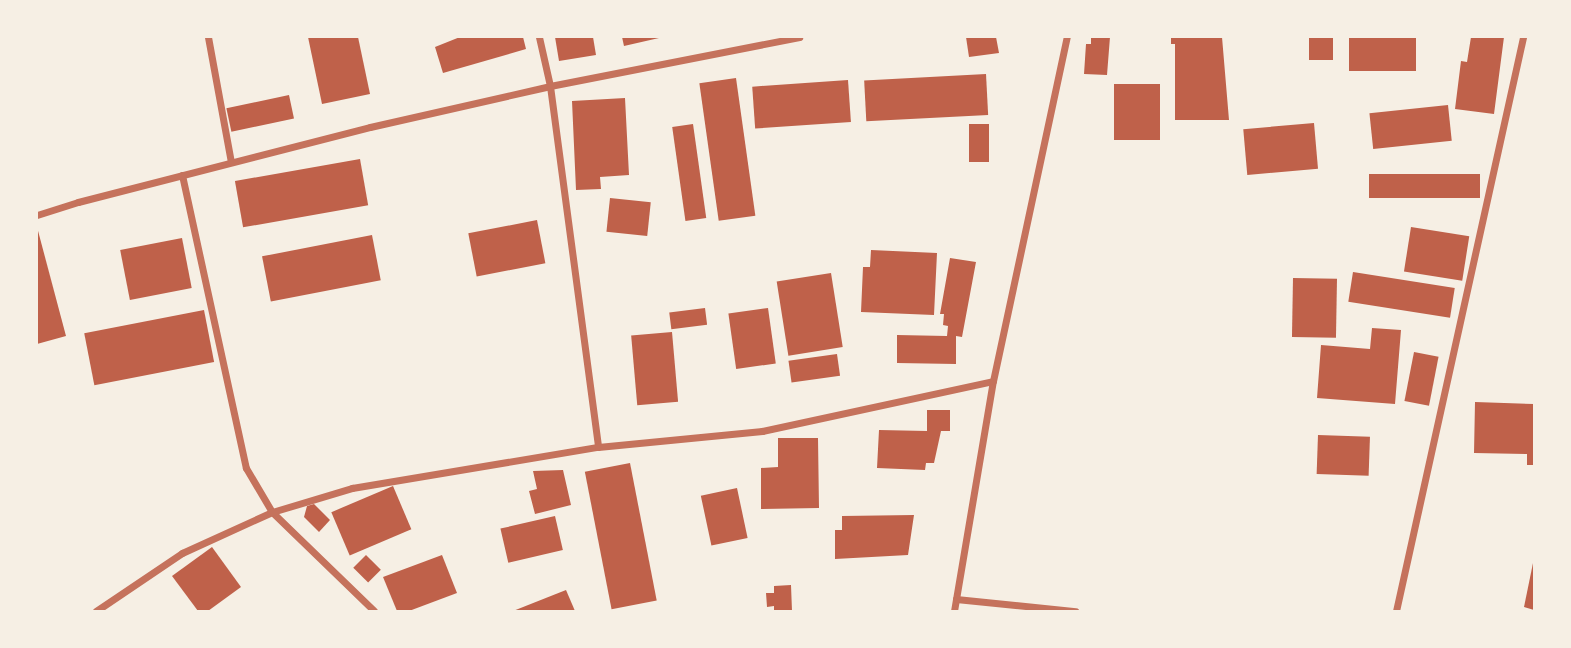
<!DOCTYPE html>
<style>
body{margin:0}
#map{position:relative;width:1571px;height:648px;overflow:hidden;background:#f6efe4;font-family:"DM Sans",sans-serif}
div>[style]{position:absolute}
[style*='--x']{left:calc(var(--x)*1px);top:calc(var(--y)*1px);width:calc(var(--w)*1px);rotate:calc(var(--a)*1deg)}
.building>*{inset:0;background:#bf614a;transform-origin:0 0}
.minor>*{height:7px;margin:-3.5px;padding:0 3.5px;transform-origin:3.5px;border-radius:3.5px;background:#c5725c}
span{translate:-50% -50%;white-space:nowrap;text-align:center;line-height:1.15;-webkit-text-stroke:7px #f6efe4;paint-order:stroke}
.frame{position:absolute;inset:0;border:38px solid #f6efe4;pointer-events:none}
</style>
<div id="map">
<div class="building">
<i style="clip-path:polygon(308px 37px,358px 37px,370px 94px,322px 104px)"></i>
<i style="clip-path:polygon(460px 37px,523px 37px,526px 49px,443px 73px,435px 47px)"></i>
<i style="clip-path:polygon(555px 37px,593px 37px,596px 55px,559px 61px)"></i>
<i style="clip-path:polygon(622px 37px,659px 37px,659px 38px,624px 46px)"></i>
<i style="clip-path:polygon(966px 37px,996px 37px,999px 53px,969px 57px)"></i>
<i style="clip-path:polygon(1091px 37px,1110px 37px,1107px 75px,1084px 74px,1086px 44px,1091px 44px)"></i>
<i style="clip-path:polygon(1171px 37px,1222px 37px,1229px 120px,1175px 120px,1175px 44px,1171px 44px)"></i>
<i style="left:1309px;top:37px;width:24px;height:23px"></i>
<i style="left:1349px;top:37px;width:67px;height:34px"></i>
<i style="clip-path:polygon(1471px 37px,1504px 37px,1494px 114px,1455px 109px,1461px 61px,1467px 62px)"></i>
<i style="left:986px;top:74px;width:41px;height:122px;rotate:87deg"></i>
<i style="left:736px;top:78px;width:139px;height:37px;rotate:82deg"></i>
<i style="left:848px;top:80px;width:42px;height:96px;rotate:86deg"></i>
<i style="left:1114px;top:84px;width:46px;height:56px"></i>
<i style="left:289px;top:95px;width:24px;height:64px;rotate:78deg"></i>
<i style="clip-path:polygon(625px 98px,629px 175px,600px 177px,601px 189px,576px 190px,572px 101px)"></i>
<i style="left:1448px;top:105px;width:36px;height:79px;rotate:84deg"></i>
<i style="left:1314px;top:123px;width:46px;height:71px;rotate:85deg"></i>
<i style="left:693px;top:124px;width:95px;height:21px;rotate:82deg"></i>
<i style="left:969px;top:124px;width:20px;height:38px"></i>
<i style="left:360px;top:159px;width:47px;height:127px;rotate:80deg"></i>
<i style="left:1369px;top:174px;width:111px;height:24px"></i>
<i style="left:610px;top:198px;width:41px;height:34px;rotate:6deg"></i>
<i style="left:537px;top:220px;width:44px;height:70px;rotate:79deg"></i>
<i style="clip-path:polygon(37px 227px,66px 336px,37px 344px)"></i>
<i style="left:1411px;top:227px;width:59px;height:45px;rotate:9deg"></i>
<i style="left:372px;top:235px;width:46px;height:112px;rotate:79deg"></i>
<i style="left:182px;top:238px;width:51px;height:63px;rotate:79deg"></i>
<i style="clip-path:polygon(871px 250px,937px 253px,934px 315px,861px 312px,863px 267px,870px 267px)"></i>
<i style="clip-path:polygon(950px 258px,976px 262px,962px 337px,956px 336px,956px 364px,897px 363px,897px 335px,947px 336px,948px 326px,943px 325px,944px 314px,940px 314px)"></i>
<i style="left:1353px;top:272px;width:103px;height:30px;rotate:9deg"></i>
<i style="left:831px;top:273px;width:75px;height:55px;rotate:81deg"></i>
<i style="left:1293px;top:278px;width:44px;height:59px;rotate:1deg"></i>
<i style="left:705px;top:308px;width:17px;height:36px;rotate:83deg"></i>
<i style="left:768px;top:308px;width:56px;height:40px;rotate:82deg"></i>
<i style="left:204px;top:310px;width:53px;height:122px;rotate:79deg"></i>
<i style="clip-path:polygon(1372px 328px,1401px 330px,1395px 404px,1317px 398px,1321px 345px,1370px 349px)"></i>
<i style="left:672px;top:332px;width:70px;height:41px;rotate:85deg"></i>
<i style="left:1414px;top:352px;width:25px;height:50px;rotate:11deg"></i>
<i style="left:837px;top:354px;width:22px;height:49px;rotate:82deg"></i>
<i style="clip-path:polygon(1475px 402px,1534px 404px,1534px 465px,1527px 465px,1527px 454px,1474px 453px)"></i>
<i style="clip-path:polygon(927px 410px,950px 410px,950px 431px,941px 431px,934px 463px,926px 463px,925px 470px,877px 468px,879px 430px,927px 431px)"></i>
<i style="left:1318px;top:435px;width:52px;height:39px;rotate:2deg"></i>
<i style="clip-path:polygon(778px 438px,818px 438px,819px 508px,761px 509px,761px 468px,778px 467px)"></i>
<i style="left:630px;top:463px;width:140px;height:46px;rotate:79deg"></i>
<i style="clip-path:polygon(563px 470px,571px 505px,535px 514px,529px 491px,537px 489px,533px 471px)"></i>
<i style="left:393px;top:486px;width:47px;height:67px;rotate:67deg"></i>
<i style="left:737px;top:488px;width:51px;height:37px;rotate:78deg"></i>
<i style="clip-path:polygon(314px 504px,330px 520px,319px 532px,304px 517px,307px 506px)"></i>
<i style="clip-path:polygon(914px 515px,908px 555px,835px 559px,835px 530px,842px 530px,842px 516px)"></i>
<i style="left:555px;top:516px;width:35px;height:56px;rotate:77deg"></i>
<i style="clip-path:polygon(212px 547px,241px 587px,208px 611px,198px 611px,172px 576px)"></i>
<i style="left:366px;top:555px;width:21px;height:18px;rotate:45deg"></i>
<i style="clip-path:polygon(442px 555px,457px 593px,409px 611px,397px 611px,383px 577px)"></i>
<i style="clip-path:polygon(1533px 563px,1534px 563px,1534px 610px,1524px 607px)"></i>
<i style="clip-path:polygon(791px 585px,792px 611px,774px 611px,774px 606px,767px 607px,766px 593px,774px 593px,774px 586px)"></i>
<i style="clip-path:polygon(566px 590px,575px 611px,513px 611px)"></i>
</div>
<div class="minor">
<i style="--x:208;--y:37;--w:127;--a:79.6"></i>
<i style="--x:539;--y:37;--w:50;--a:77.3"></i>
<i style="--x:550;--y:86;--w:364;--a:82.4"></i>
<i style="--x:182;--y:175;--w:300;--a:77.7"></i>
<i style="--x:246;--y:468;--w:51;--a:59.4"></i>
<i style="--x:272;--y:512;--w:142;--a:44.1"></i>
<i style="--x:37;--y:215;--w:43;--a:-17.6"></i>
<i style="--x:78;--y:202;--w:301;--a:-14.4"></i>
<i style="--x:370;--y:127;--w:185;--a:-12.8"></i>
<i style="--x:550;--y:86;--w:254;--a:-11.1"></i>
<i style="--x:956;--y:599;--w:120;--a:5.8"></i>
<i style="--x:96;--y:611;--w:104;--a:-34"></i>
<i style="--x:182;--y:553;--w:99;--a:-24.5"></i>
<i style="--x:272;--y:512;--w:84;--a:-16.7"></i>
<i style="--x:352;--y:488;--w:249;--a:-9.5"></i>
<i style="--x:598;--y:447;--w:165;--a:-5.6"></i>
<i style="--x:762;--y:431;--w:236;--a:-12.2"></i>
<i style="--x:954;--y:611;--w:233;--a:-80.4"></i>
<i style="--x:993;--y:381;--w:352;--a:-77.9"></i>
<i style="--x:1396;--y:611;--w:588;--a:-77.52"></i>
</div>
<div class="frame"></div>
</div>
